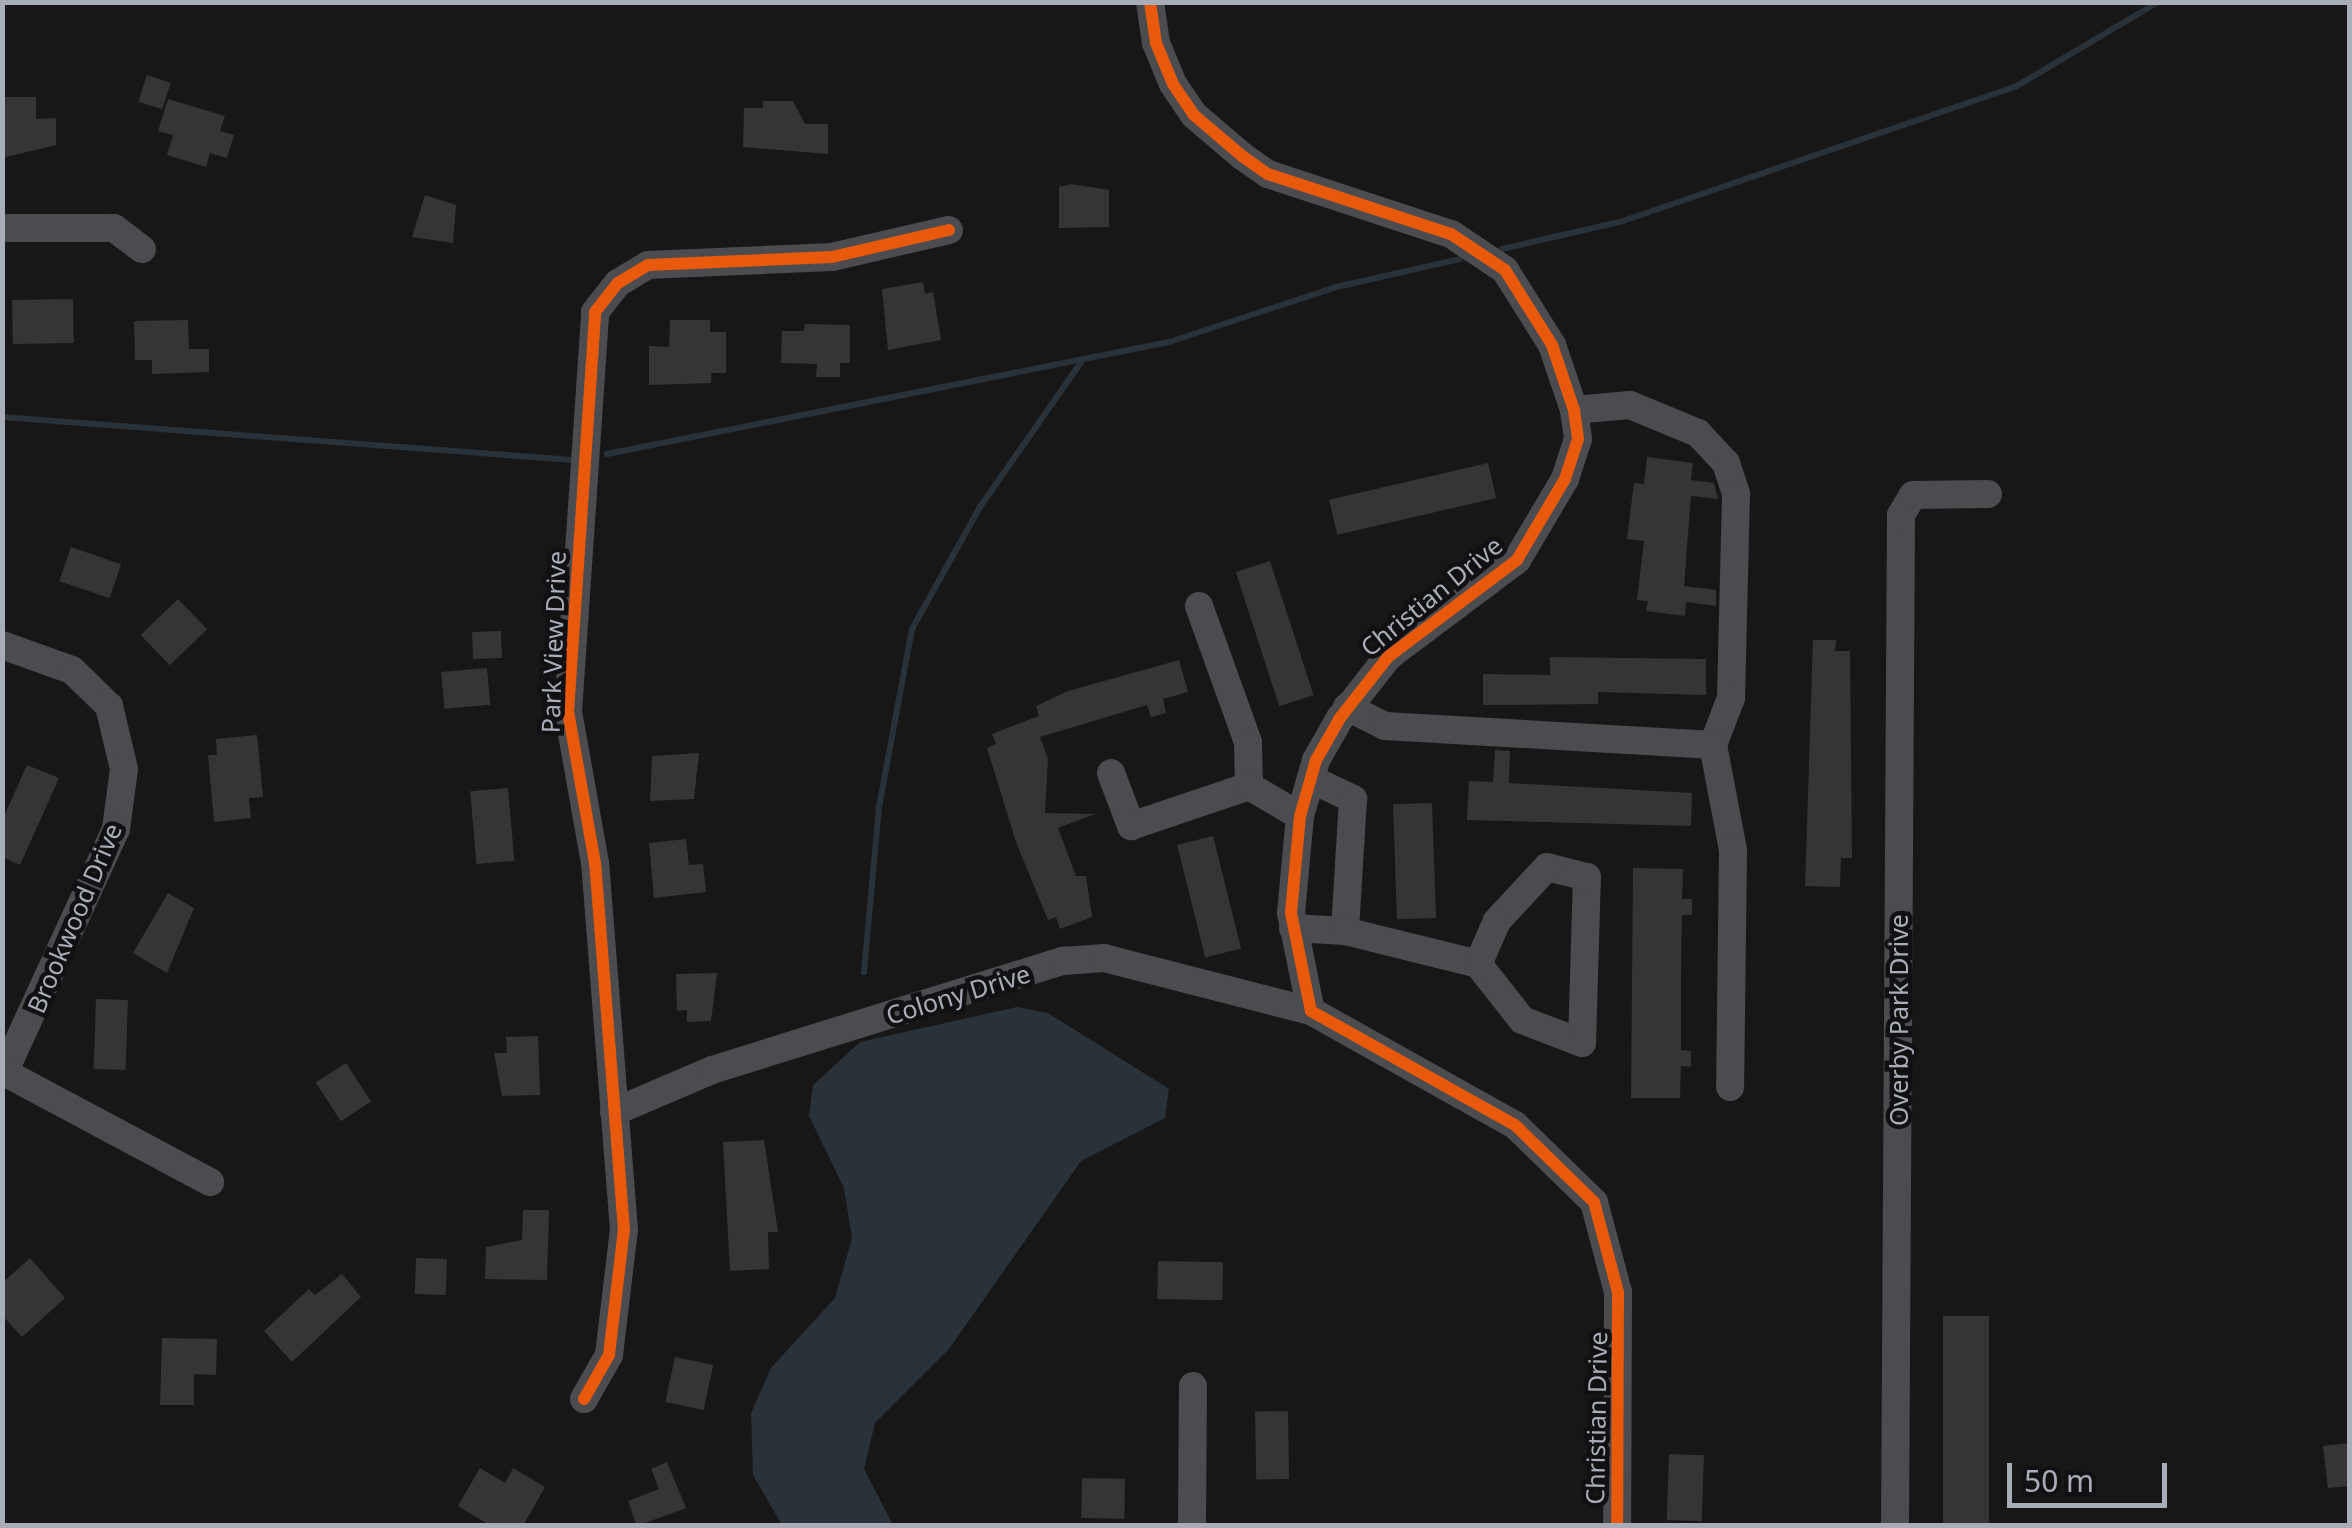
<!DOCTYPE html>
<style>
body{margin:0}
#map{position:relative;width:2352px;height:1528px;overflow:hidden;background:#171717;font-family:"Noto Sans",sans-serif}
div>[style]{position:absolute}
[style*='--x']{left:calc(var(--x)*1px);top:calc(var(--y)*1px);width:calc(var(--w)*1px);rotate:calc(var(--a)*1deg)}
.water>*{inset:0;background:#2a3239}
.stream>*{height:6px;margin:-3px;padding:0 3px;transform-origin:3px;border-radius:3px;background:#2a3239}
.building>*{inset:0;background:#353536;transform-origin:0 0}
.minor>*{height:28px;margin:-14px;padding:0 14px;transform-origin:14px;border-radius:14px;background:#4b4c50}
.cycleway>*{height:12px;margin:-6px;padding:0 6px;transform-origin:6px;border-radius:6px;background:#e8590c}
span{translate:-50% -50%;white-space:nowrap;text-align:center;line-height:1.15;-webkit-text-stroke:9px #111113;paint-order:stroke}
.street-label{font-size:25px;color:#a8adb8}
.frame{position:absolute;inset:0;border:5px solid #a8adb8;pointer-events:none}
.scale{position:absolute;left:2007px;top:1463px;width:160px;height:45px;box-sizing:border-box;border:5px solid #a8adb8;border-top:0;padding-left:12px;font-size:30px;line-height:35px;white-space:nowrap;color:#a8adb8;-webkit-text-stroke:8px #111113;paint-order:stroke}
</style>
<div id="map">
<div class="water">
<i style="clip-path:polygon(1017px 1007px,1048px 1013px,1169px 1089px,1165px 1118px,1081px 1161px,949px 1349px,875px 1423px,864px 1469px,893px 1525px,782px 1525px,753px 1475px,751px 1413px,771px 1368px,835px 1298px,852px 1238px,844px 1188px,809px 1116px,813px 1085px,860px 1042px)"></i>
</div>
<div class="stream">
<i style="--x:1502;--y:249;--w:124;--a:-13"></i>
<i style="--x:1623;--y:221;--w:414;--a:-18.9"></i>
<i style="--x:2015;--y:87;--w:166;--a:-30.7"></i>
<i style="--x:2;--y:417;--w:573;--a:4.31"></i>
<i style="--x:607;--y:454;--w:573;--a:-11.27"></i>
<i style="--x:1169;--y:342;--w:176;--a:-18.2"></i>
<i style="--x:1336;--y:287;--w:127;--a:-12.7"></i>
<i style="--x:864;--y:972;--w:166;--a:-84.8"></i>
<i style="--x:879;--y:807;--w:181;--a:-79.5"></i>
<i style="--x:912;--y:629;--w:140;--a:-60.9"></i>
<i style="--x:980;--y:507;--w:177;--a:-55.1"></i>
</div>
<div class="building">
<i style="left:147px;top:75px;width:25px;height:28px;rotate:18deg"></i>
<i style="clip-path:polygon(2px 97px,36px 97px,36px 119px,56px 118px,56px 145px,2px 158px)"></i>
<i style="clip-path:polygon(168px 99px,225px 116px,220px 131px,234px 135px,227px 158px,210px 153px,206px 167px,167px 155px,173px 135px,158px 131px)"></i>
<i style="clip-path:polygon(763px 101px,793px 101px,805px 124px,828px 124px,828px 154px,743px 147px,744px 108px,763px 108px)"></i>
<i style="clip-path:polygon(1071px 184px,1109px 190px,1109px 227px,1059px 228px,1059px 187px)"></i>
<i style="clip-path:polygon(425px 195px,456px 205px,453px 243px,412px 237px)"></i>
<i style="clip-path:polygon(923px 282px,925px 294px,933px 292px,941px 340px,888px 350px,882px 289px)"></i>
<i style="left:73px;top:299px;width:44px;height:61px;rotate:89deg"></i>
<i style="clip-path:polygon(188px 320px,189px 349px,209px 349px,209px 372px,152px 374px,152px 360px,135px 360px,134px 321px)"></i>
<i style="clip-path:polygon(670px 320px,710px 320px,710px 332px,726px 332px,726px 373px,711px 373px,711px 383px,649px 385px,649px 346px,669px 347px)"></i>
<i style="clip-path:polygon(805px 324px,850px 325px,850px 363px,840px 363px,840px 377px,816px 377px,817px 364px,781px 363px,782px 331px,804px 331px)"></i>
<i style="clip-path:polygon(1647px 457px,1693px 463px,1691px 480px,1714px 483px,1718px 499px,1691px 496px,1684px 586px,1716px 590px,1716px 606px,1686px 602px,1685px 616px,1646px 611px,1648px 601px,1637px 600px,1644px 541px,1627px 539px,1634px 483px,1644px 484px)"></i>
<i style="left:1488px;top:463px;width:36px;height:163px;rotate:77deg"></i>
<i style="left:71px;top:547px;width:53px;height:36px;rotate:19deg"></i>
<i style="left:1270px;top:561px;width:141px;height:36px;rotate:72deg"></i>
<i style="left:178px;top:599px;width:42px;height:52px;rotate:46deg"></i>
<i style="left:501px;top:631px;width:27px;height:29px;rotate:88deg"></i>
<i style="clip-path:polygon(1813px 640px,1836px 640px,1835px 651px,1850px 651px,1852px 858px,1841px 858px,1840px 887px,1805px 886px)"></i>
<i style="clip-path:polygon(1550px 657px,1706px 659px,1706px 695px,1598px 692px,1598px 704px,1483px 705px,1483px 674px,1550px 675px)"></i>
<i style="clip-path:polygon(1179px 660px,1188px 692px,1163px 699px,1166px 713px,1151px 717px,1147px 705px,1040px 737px,1048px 759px,1045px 813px,1095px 814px,1058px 828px,1076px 876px,1086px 876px,1092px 917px,1060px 929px,1056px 917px,1048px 920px,1016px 842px,987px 748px,996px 744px,992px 734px,1039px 716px,1036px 706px,1068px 691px)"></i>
<i style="left:487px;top:668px;width:37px;height:46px;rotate:85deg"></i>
<i style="clip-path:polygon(257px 735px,263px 797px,249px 798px,251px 818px,214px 822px,208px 755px,217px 755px,216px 739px)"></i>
<i style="clip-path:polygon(1495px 750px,1510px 751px,1509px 783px,1692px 793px,1691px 826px,1467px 820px,1469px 781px,1493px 782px)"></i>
<i style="clip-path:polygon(699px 753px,694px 799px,650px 801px,652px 756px)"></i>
<i style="clip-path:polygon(27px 765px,59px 778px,20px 865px,2px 857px,2px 821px)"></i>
<i style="left:508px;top:788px;width:73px;height:38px;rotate:85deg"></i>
<i style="left:1432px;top:803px;width:115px;height:39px;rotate:88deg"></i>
<i style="left:1213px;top:836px;width:116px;height:37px;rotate:76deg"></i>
<i style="clip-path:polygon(686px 839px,689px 865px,703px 864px,706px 892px,654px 898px,649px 843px)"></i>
<i style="clip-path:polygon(1633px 868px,1683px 869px,1682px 899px,1692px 899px,1692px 915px,1682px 915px,1681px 974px,1681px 1050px,1691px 1051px,1691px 1067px,1681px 1066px,1680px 1098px,1631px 1098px)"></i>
<i style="clip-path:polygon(168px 893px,194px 908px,167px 973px,133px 953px)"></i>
<i style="clip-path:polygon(717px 973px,711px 1021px,687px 1022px,687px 1010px,677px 1011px,676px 974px)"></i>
<i style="left:96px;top:999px;width:32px;height:70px;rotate:2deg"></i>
<i style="clip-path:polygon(538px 1036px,540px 1095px,502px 1096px,494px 1053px,507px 1053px,506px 1037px)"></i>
<i style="left:346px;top:1063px;width:46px;height:36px;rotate:57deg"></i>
<i style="clip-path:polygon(764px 1140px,778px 1232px,768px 1232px,769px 1269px,730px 1271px,723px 1142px)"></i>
<i style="clip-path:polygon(523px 1210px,549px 1210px,547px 1280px,485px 1279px,486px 1247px,522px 1240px)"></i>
<i style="clip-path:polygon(30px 1258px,65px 1298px,22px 1337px,2px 1315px,2px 1283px)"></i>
<i style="left:416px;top:1258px;width:31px;height:36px;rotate:2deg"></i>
<i style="left:1158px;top:1261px;width:65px;height:38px;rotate:1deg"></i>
<i style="clip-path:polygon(342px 1274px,361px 1297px,292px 1362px,264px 1331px,309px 1289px,315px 1295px)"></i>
<i style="left:1943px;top:1316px;width:46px;height:208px"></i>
<i style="clip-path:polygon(162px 1338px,217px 1339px,216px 1375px,194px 1374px,194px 1405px,160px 1405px)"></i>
<i style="left:675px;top:1357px;width:39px;height:46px;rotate:12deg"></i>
<i style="left:1288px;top:1411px;width:68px;height:33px;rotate:89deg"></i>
<i style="clip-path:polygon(2350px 1443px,2350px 1486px,2328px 1488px,2323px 1446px)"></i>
<i style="left:1669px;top:1454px;width:35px;height:66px;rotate:2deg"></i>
<i style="clip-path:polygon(667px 1462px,686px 1508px,637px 1526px,628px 1501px,659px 1489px,651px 1469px)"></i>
<i style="clip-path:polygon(480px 1468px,505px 1483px,513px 1468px,545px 1487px,523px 1526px,491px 1526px,458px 1506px)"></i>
<i style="left:1082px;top:1478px;width:43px;height:40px;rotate:1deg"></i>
</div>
<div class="minor">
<i style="--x:1150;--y:2;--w:41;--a:81.7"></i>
<i style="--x:1156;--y:43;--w:44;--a:67.5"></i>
<i style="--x:1173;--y:84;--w:37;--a:56"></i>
<i style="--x:1194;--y:115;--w:63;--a:40.5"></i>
<i style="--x:1242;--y:156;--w:32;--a:35"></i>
<i style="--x:1268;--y:174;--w:193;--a:18.2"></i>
<i style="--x:1451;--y:234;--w:65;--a:33.7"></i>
<i style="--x:1505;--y:270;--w:89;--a:57.9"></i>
<i style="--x:1552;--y:345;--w:69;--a:71.3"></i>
<i style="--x:1574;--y:410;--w:29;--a:82"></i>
<i style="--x:1578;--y:439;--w:42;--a:108"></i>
<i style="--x:1565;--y:479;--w:94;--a:120.7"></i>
<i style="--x:1517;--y:560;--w:161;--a:143.1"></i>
<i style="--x:1388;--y:657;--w:78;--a:128.2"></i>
<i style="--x:1340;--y:718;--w:48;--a:119.7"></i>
<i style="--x:1316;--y:760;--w:58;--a:105.9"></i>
<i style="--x:1300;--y:816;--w:97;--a:95.3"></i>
<i style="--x:1291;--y:913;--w:100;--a:78.5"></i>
<i style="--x:1311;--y:1011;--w:234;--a:29.2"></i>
<i style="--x:1515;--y:1125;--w:110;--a:44.3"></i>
<i style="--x:1594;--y:1202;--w:93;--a:75.1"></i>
<i style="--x:1618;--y:1292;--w:234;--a:90.2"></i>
<i style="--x:2;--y:228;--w:112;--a:0"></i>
<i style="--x:114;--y:228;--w:35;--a:37"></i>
<i style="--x:1574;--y:410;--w:56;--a:-5.1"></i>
<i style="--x:1630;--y:405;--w:74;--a:22.4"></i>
<i style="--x:1698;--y:433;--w:41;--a:47"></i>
<i style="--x:1726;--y:463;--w:33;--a:72"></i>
<i style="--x:1736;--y:494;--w:204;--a:91.4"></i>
<i style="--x:1731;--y:698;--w:50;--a:111"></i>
<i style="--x:1199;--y:606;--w:145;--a:70.2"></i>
<i style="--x:1248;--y:742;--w:44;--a:88.7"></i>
<i style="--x:2;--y:645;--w:74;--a:19.7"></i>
<i style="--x:72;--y:670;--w:52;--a:44.2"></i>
<i style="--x:109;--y:706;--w:65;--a:76.6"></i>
<i style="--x:124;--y:769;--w:61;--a:97.6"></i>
<i style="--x:116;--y:829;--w:268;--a:114.7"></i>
<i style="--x:1347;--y:707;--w:42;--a:26.6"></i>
<i style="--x:1385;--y:726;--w:329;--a:3.3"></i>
<i style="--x:1713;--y:745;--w:107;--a:79.2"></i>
<i style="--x:1733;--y:850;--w:237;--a:90.7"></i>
<i style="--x:1111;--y:773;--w:57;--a:69.3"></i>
<i style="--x:1131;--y:826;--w:125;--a:-18.7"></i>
<i style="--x:1249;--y:786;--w:59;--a:30.5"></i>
<i style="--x:1311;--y:779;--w:47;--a:25.5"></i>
<i style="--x:1353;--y:799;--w:132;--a:93.5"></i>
<i style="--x:1293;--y:928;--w:52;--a:3.3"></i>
<i style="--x:1345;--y:931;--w:137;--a:13.9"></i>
<i style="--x:1478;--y:964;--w:71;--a:51.8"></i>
<i style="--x:1522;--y:1020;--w:64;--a:21"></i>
<i style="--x:1582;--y:1043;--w:166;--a:-88.3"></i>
<i style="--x:1587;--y:877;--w:41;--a:-166"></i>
<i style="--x:1547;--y:867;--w:74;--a:132.8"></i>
<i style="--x:1497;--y:921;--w:47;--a:113.8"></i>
<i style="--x:2;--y:1071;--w:236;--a:28.1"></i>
<i style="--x:614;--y:1112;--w:107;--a:-23.2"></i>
<i style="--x:712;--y:1070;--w:368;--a:-17.3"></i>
<i style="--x:1063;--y:961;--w:41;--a:-4.2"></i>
<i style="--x:1104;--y:958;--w:214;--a:14.4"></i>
<i style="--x:584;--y:1399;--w:51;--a:-60.4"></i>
<i style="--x:609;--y:1355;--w:126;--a:-83.2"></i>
<i style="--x:624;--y:1230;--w:368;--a:-94.5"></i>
<i style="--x:595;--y:863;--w:153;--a:-100.1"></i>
<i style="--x:568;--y:712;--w:401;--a:-86.1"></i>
<i style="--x:595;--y:312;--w:37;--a:-52"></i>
<i style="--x:618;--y:283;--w:35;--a:-31"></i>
<i style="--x:648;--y:265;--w:184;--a:-2.5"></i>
<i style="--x:832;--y:257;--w:120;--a:-13"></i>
<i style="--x:1192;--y:1526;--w:140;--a:-89.6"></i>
<i style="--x:1895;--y:1526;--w:1011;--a:-89.66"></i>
<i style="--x:1901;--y:515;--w:23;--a:-59"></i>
<i style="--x:1913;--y:495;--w:75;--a:-0.8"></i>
</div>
<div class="cycleway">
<i style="--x:1150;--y:2;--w:41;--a:81.7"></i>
<i style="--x:1156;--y:43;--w:44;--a:67.5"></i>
<i style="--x:1173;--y:84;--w:37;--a:56"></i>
<i style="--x:1194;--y:115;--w:63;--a:40.5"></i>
<i style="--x:1242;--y:156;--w:32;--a:35"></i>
<i style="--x:1268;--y:174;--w:193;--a:18.2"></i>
<i style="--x:1451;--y:234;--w:65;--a:33.7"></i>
<i style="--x:1505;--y:270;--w:89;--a:57.9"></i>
<i style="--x:1552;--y:345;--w:69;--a:71.3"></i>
<i style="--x:1574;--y:410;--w:29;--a:82"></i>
<i style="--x:1578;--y:439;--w:42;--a:108"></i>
<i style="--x:1565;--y:479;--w:94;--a:120.7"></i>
<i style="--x:1517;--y:560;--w:161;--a:143.1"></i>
<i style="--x:1388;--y:657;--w:78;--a:128.2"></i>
<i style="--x:1340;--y:718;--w:48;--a:119.7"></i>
<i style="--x:1316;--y:760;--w:58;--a:105.9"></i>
<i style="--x:1300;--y:816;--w:97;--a:95.3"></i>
<i style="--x:1291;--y:913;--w:100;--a:78.5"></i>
<i style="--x:1311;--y:1011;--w:234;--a:29.2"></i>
<i style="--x:1515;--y:1125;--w:110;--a:44.3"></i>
<i style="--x:1594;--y:1202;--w:93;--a:75.1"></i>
<i style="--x:1618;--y:1292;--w:234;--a:90.2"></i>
<i style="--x:584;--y:1399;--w:51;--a:-60.4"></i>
<i style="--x:609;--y:1355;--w:126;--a:-83.2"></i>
<i style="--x:624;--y:1230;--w:368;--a:-94.5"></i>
<i style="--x:595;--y:863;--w:153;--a:-100.1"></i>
<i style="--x:568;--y:712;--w:401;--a:-86.1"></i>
<i style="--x:595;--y:312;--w:37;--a:-52"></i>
<i style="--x:618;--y:283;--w:35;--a:-31"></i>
<i style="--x:648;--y:265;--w:184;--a:-2.5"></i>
<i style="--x:832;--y:257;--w:120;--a:-13"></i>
</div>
<div class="street-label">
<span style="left:1431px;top:596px;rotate:-39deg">Christian Drive</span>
<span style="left:553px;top:642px;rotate:-88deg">Park View Drive</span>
<span style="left:74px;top:918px;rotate:-67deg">Brookwood Drive</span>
<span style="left:958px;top:994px;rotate:-17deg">Colony Drive</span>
<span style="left:1898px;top:1020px;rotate:-90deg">Overby Park Drive</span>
<span style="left:1596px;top:1418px;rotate:-89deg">Christian Drive</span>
</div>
<div class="frame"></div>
<div class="scale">50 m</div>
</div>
